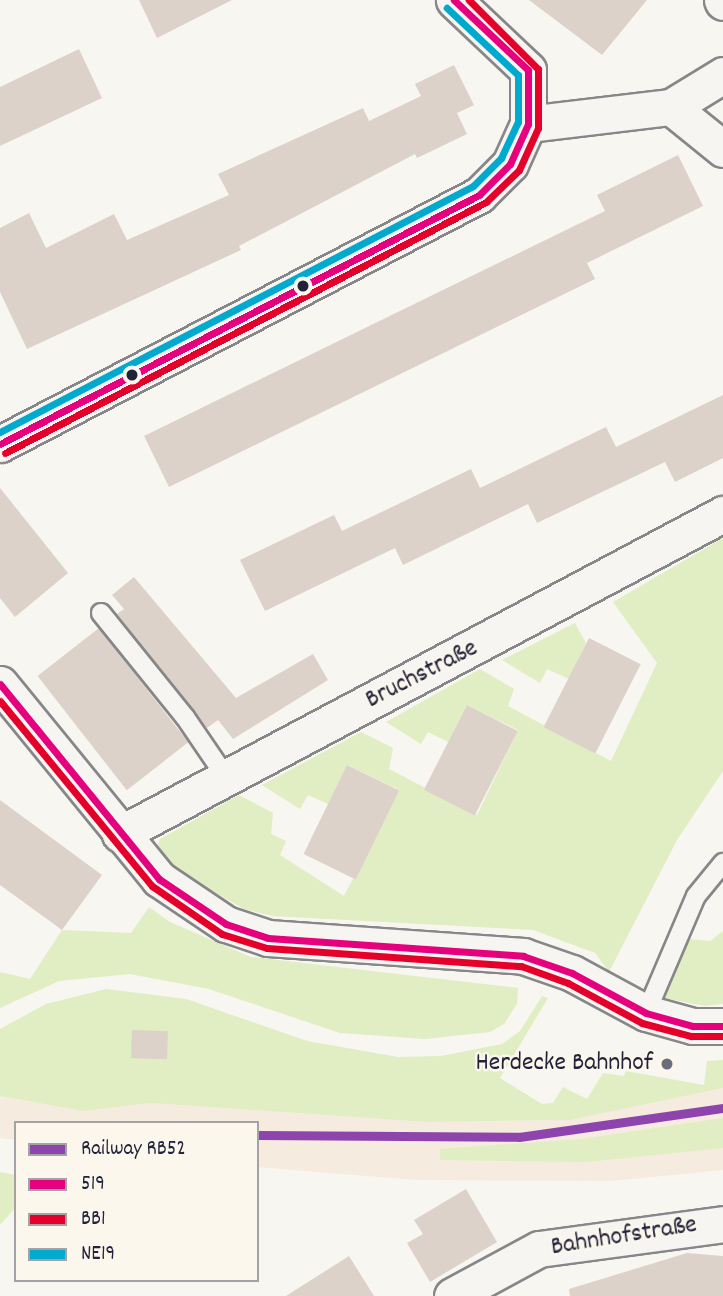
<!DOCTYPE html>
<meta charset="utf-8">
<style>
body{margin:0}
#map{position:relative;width:723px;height:1296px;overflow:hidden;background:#f8f6f0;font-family:Dekko,sans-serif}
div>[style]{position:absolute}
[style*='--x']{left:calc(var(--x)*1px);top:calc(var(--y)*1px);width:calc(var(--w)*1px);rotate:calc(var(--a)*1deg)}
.built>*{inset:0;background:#f5ebde}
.green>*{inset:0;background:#e1edc2}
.building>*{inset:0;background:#dcd2ca;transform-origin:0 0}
.roads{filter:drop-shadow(2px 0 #878688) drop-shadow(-2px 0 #878688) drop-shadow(0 2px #878688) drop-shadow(0 -2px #878688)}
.lane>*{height:18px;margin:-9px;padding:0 9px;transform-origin:9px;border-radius:9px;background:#f6f5f1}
.street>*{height:35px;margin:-17.5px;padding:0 17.5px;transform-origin:17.5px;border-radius:17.5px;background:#f6f5f1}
.bus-1>*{height:7px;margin:-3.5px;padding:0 3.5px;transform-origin:3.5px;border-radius:3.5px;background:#e5007d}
.bus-2>*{height:7px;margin:-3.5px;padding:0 3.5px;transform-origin:3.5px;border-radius:3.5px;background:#e4002b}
.bus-3>*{height:7px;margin:-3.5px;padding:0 3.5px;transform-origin:3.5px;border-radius:3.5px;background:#00a9ce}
.rail-1>*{height:9px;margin:-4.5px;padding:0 4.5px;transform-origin:4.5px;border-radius:4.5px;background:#8e44ad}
.dots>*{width:19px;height:19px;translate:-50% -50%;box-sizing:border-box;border:4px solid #fbf7ec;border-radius:50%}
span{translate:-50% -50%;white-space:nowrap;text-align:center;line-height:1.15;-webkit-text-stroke:5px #fbf7ec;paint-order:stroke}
.street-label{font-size:26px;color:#22223b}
.poi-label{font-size:26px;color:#22223b}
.right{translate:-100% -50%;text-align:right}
.legend{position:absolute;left:14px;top:1121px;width:245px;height:161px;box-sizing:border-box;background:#fbf7ec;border:2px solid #a4a2a5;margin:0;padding:9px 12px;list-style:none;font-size:21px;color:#22223b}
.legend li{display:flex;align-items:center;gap:14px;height:35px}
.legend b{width:35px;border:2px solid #a4a2a5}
</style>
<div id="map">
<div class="built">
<i style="clip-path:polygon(723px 1088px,723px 1170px,611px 1181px,416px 1180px,257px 1167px,257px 1123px,16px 1123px,16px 1140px,0 1138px,0 1096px,83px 1111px,151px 1103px,426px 1122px,570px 1120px)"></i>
</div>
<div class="green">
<i style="clip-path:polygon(723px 538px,723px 771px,677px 840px,609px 972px,595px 953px,533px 930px,272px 916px,244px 909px,179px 872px,166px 860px,158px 845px,160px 839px,239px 795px,273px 813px,271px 834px,286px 841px,280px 855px,344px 896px,399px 790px,348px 765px,328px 804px,308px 795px,300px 809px,262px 785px,361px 732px,393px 748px,389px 769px,477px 815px,518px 730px,467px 705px,448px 742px,428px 732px,421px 744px,386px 722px,480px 669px,514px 689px,508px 706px,611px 761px,657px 663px,613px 602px)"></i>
<i style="clip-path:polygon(575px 623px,586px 643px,569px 679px,547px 669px,540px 683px,502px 660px)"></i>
<i style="clip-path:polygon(149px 907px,170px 922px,251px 957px,518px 988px,517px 1004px,504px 1024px,490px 1032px,425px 1039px,340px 1033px,209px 989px,130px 974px,59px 981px,0 1008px,0 972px,30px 979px,62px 930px,131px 933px)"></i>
<i style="clip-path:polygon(723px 931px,723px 1004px,705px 1006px,663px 998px,689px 939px,710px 941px)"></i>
<i style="clip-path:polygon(106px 989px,186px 999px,307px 1041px,398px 1057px,441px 1056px,502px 1044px,520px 1031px,542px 996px,548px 998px,500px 1078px,542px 1104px,553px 1103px,563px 1087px,587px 1099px,603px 1073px,624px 1076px,626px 1071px,704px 1085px,707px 1061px,723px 1060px,723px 1088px,570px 1120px,426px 1122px,151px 1103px,83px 1111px,0 1096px,0 1029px,46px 1004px)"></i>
<i style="clip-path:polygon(723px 1118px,723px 1148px,585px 1162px,440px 1160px,440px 1149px,581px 1139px)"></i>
<i style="clip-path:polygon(0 1172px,16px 1175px,16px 1207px,0 1225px)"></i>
</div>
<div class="building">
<i style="clip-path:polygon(139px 0,232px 0,157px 38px)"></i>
<i style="clip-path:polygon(529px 0,647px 0,602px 55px)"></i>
<i style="clip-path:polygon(79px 49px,102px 98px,0 146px,0 87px)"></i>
<i style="clip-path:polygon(454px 65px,474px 105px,457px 113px,467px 134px,417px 158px,415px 154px,239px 246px,241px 250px,27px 349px,0 292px,0 228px,29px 213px,46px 248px,114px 214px,127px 240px,229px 195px,218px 174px,363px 108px,369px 121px,421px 96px,415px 84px)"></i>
<i style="clip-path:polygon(678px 155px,703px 206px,587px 263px,595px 279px,169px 487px,144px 436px,605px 211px,597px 195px)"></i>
<i style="clip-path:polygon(723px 395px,723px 458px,675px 482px,665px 462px,537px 523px,528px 504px,403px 565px,395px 548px,265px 611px,240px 560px,334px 515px,342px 531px,471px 469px,480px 488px,606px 427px,616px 447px)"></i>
<i style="clip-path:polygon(0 488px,68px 573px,15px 617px,0 598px)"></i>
<i style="clip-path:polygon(134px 577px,236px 698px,313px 654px,328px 680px,233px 739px,218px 720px,207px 728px,117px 614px,124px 609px,112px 595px)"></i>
<i style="left:99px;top:628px;width:145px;height:78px;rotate:52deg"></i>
<i style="left:589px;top:638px;width:58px;height:100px;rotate:27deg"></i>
<i style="left:467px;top:705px;width:57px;height:95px;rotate:27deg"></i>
<i style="left:347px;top:765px;width:58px;height:99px;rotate:26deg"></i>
<i style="clip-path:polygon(0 800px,102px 875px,62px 930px,0 885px)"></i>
<i style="left:132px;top:1030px;width:36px;height:28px;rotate:2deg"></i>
<i style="clip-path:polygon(466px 1189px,497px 1242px,430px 1282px,407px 1243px,423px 1234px,414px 1220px)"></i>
<i style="clip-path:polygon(687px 1253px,723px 1256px,723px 1296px,570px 1296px,569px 1289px)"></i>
<i style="clip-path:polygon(349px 1256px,374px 1296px,286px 1296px)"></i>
</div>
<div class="roads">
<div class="lane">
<i style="--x:101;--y:613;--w:134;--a:51.1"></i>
<i style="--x:185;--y:717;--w:73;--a:55.7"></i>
<i style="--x:646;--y:1013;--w:127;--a:-66.9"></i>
<i style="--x:696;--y:896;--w:43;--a:-50.7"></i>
</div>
<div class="street">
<i style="--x:722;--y:0;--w:2;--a:63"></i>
<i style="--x:671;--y:107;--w:67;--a:38.9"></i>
<i style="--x:528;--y:124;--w:144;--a:-6.8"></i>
<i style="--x:671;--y:107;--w:61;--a:-31.6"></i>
<i style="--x:0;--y:444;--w:540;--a:-27.47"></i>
<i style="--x:479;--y:195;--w:44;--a:-45"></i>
<i style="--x:510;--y:164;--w:44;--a:-65.8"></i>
<i style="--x:528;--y:124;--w:54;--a:-90"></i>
<i style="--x:528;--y:70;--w:102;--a:-136.6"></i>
<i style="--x:0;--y:684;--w:252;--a:50.8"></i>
<i style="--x:159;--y:879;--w:81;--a:33.9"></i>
<i style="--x:226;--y:924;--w:44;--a:18.4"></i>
<i style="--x:268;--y:938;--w:256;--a:4"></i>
<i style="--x:523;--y:956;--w:52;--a:19.1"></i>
<i style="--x:572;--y:973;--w:84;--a:28.4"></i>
<i style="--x:646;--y:1013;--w:49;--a:15.5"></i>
<i style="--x:693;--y:1026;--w:30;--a:0"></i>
<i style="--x:120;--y:834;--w:683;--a:-27.95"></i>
<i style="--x:452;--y:1296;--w:99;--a:-28.4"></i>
<i style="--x:539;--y:1249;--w:186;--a:-7.7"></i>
</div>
</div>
<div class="bus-1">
<i style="--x:0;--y:444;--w:540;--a:-27.47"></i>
<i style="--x:479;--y:195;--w:44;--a:-45"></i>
<i style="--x:510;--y:164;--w:44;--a:-65.8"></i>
<i style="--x:528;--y:124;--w:54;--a:-90"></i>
<i style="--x:528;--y:70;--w:102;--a:-136.6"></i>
<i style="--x:0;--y:684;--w:252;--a:50.8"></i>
<i style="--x:159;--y:879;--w:81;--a:33.9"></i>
<i style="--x:226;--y:924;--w:44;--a:18.4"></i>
<i style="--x:268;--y:938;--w:256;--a:4"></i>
<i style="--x:523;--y:956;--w:52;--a:19.1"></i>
<i style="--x:572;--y:973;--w:84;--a:28.4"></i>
<i style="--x:646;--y:1013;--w:49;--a:15.5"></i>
<i style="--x:693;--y:1026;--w:30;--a:0"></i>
</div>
<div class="bus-2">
<i style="--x:5;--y:453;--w:543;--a:-27.56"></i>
<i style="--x:486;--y:202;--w:46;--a:-44.1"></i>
<i style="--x:519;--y:170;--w:46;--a:-65.7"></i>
<i style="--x:538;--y:128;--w:59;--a:-90"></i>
<i style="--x:538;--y:69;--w:98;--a:-135"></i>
<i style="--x:0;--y:701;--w:239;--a:50.6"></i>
<i style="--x:152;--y:886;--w:85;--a:34.4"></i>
<i style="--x:222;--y:934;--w:47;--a:17.3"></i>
<i style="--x:267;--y:948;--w:255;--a:4.1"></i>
<i style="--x:521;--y:966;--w:50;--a:19.9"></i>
<i style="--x:568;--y:983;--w:84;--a:28.4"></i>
<i style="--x:642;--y:1023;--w:51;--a:14.9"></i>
<i style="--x:691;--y:1036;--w:32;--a:0"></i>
</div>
<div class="bus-3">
<i style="--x:0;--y:432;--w:533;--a:-27.48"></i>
<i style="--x:473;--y:186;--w:40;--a:-45"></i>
<i style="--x:501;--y:158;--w:40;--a:-65"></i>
<i style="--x:518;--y:122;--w:47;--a:-90"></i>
<i style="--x:518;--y:75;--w:98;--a:-136.7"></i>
</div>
<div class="rail-1">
<i style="--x:257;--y:1135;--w:262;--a:0.4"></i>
<i style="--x:519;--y:1137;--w:206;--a:-8.1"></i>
</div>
<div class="dots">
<i style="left:303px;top:286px;background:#22223b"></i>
<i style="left:132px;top:375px;background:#22223b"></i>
<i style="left:667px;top:1064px;background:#6d6c7a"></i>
</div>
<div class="street-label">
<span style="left:422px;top:675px;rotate:-27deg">Bruchstraße</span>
<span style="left:624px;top:1237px;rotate:-9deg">Bahnhofstraße</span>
</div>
<div class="poi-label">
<span class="right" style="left:653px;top:1064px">Herdecke Bahnhof</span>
</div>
<ul class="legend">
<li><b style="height:9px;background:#8e44ad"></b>Railway RB52</li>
<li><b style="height:9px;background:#e5007d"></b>519</li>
<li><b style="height:9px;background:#e4002b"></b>BB1</li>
<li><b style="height:9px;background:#00a9ce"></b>NE19</li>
</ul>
</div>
